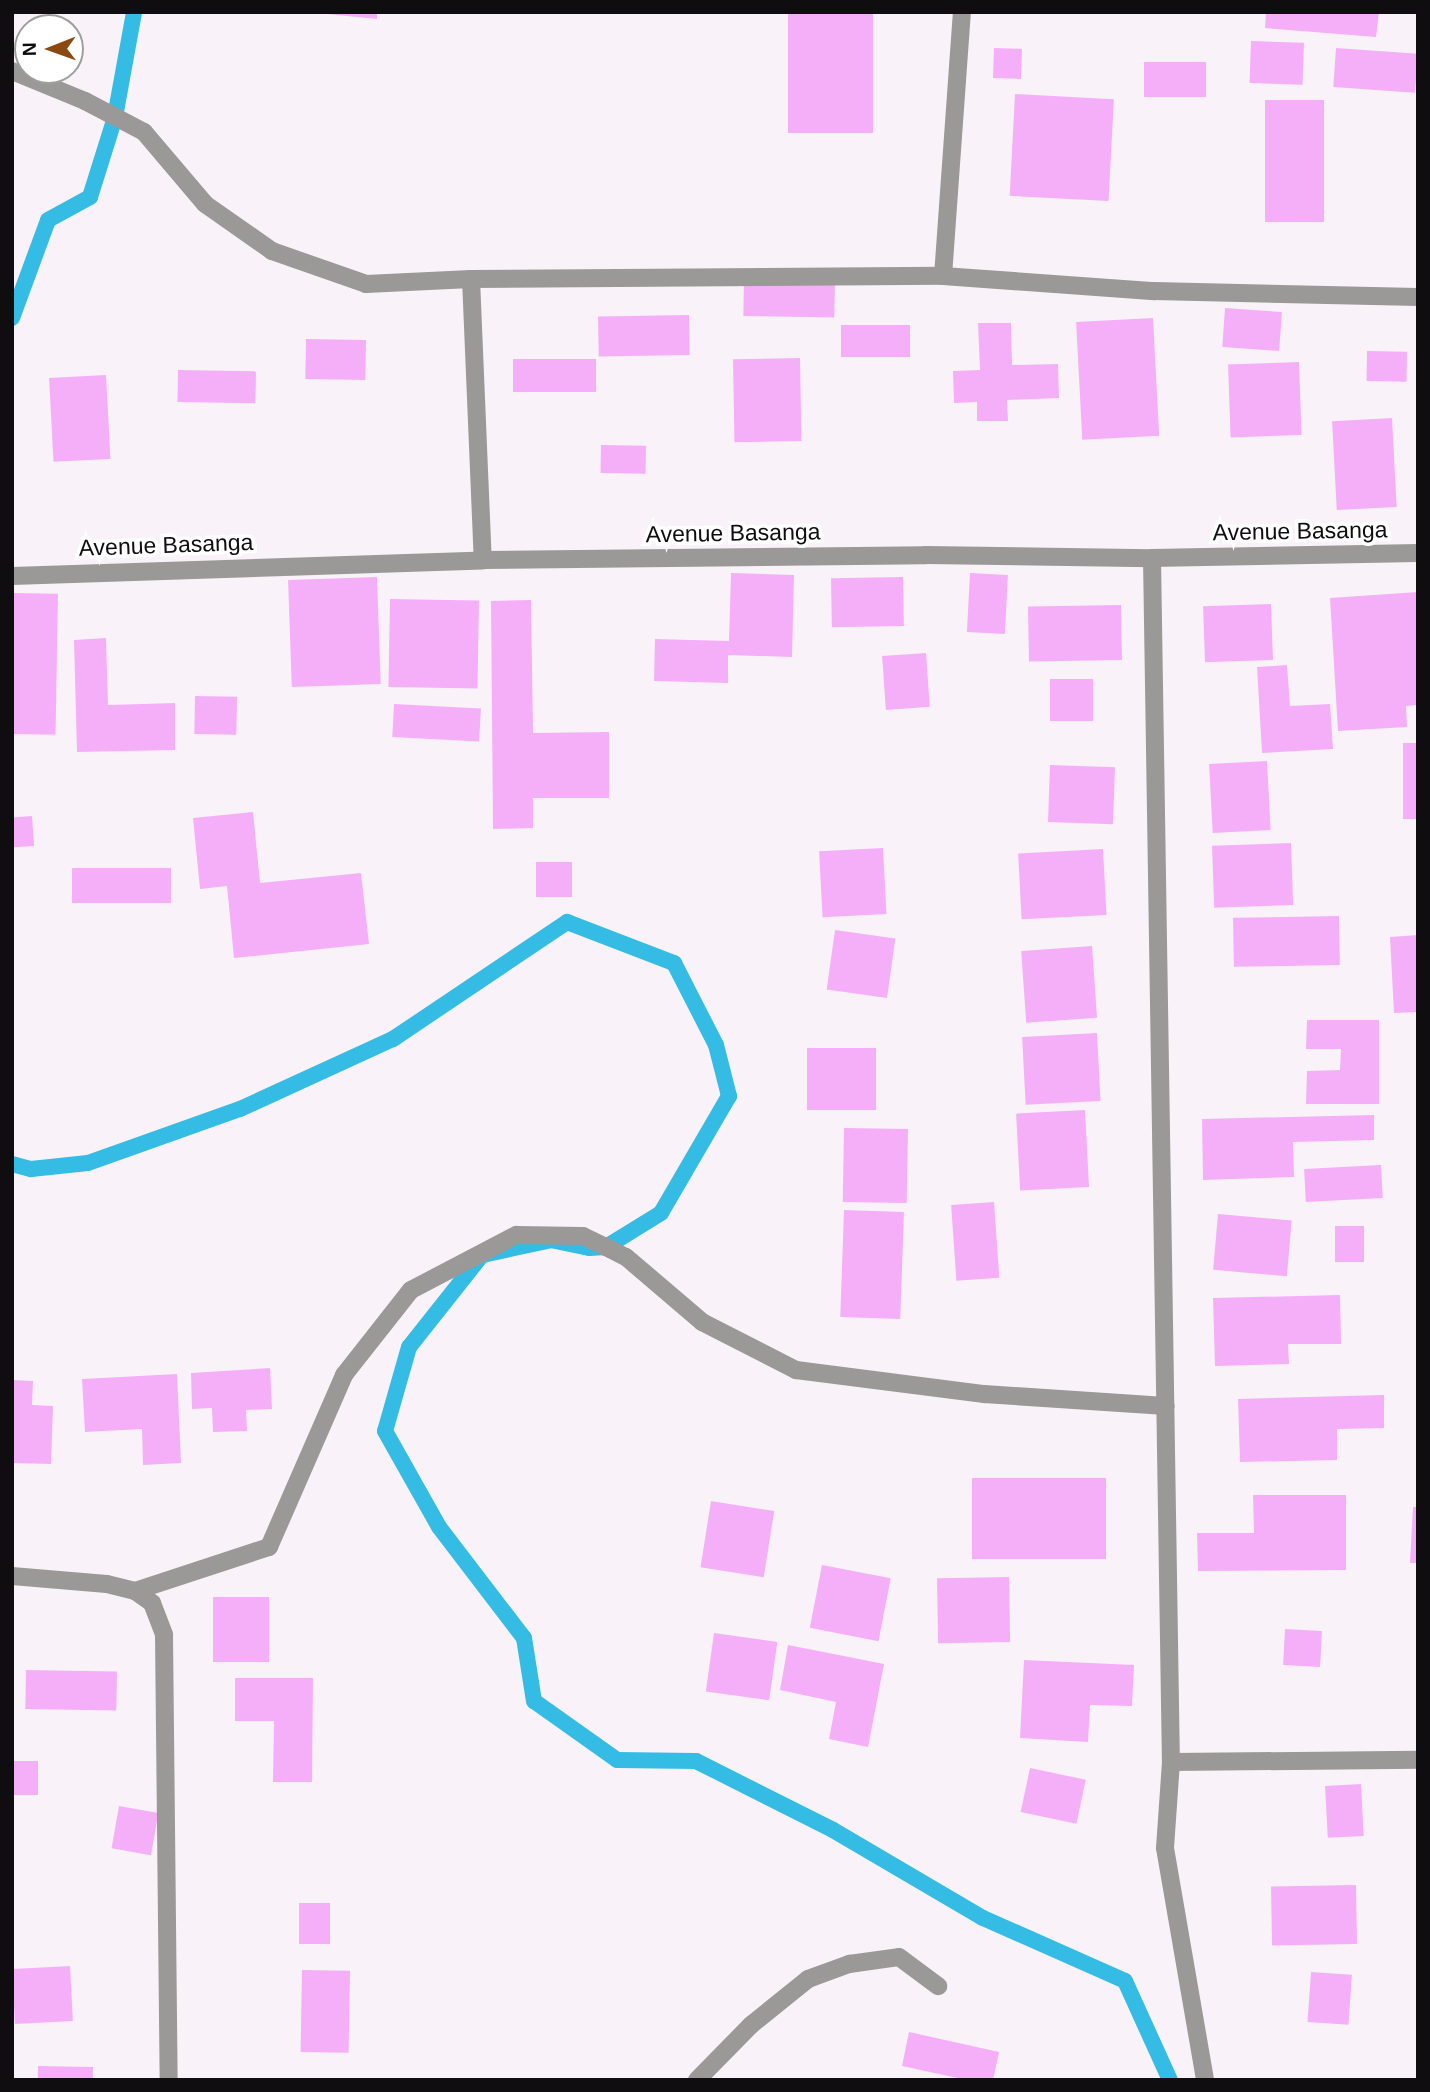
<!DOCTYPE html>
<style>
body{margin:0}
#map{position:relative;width:1430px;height:2092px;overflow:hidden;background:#f9f3f9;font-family:Arial,sans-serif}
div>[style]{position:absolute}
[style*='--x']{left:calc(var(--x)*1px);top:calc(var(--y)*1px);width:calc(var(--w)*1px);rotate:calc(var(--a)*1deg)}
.stream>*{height:16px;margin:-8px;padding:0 8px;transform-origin:8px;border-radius:8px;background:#35bce5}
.building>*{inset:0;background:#f5aff9;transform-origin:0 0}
.minor>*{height:18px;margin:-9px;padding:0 9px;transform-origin:9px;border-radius:9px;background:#9b9997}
span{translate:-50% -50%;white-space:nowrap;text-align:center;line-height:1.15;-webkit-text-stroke:7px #fff;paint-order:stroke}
.street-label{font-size:23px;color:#0f0d0f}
.frame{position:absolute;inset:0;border:14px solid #0f0d0f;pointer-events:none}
.north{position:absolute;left:14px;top:14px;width:70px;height:70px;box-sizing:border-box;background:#fff;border:2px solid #9f9e9f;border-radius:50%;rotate:269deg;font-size:19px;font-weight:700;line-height:28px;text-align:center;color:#0f0d0f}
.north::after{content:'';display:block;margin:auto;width:24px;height:32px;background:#894911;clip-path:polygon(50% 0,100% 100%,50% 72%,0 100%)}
</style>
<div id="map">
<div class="stream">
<i style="--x:12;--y:318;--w:104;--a:-69.8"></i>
<i style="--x:48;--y:220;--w:48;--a:-28.7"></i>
<i style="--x:90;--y:197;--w:84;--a:-72.6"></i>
<i style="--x:115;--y:117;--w:107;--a:-79.7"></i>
<i style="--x:12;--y:1164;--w:20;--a:15"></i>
<i style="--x:31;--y:1169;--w:57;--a:-6"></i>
<i style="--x:88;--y:1163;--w:161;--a:-19.6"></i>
<i style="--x:240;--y:1109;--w:168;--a:-24.6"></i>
<i style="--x:393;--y:1039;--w:210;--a:-33.9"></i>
<i style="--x:567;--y:922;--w:115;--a:21"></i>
<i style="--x:674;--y:963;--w:92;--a:62.9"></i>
<i style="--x:716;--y:1045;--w:53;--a:75.7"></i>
<i style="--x:729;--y:1096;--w:135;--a:120.2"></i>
<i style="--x:661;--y:1213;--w:65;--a:148.3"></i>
<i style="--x:606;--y:1247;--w:17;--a:177"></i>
<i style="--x:589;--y:1248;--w:38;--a:-168"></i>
<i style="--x:552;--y:1240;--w:72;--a:167.9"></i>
<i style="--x:482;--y:1255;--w:117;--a:128.4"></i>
<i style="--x:409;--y:1347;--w:87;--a:105.9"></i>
<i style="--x:385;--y:1431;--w:110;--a:60.6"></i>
<i style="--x:439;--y:1527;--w:140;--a:52.6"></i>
<i style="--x:524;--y:1638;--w:64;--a:81"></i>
<i style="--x:534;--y:1701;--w:102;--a:35.4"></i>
<i style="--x:617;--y:1760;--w:79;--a:0.7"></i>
<i style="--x:696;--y:1761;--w:153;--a:26.7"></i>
<i style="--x:833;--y:1830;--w:174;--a:30.4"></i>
<i style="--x:983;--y:1918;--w:155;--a:23.9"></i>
<i style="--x:1125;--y:1981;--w:109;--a:65.6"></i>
</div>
<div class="building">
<i style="clip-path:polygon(307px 12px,377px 12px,377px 19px)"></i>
<i style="left:788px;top:12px;width:85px;height:121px"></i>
<i style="clip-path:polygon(1266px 12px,1379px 12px,1376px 37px,1265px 28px)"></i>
<i style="left:1251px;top:41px;width:53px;height:42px;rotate:2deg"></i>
<i style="left:994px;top:48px;width:28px;height:30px;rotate:2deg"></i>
<i style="left:1336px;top:48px;width:82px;height:39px;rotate:4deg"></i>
<i style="left:1144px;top:62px;width:62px;height:35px"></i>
<i style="left:1015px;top:94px;width:99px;height:102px;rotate:3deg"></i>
<i style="left:1265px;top:100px;width:59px;height:122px"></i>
<i style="left:744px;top:277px;width:91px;height:39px;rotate:1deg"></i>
<i style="left:1225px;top:308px;width:57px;height:39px;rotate:4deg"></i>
<i style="left:689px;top:315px;width:40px;height:91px;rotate:89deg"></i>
<i style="left:1153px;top:318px;width:118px;height:77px;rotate:87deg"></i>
<i style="clip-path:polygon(978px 323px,1011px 323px,1012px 365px,1058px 364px,1059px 398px,1007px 400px,1008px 421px,977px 421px,977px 402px,954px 403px,953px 371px,980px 370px)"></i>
<i style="left:910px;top:325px;width:32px;height:69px;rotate:90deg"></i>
<i style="left:306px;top:339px;width:60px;height:40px;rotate:1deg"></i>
<i style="left:1367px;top:351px;width:40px;height:30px;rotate:1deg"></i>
<i style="left:800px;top:358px;width:83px;height:67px;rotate:89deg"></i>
<i style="left:513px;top:359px;width:83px;height:33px"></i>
<i style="left:1299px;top:362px;width:73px;height:71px;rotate:88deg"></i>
<i style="left:178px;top:370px;width:78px;height:32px;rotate:1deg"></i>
<i style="left:106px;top:375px;width:84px;height:57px;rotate:87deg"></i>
<i style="left:1392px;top:418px;width:89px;height:60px;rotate:87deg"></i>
<i style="left:601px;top:445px;width:45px;height:28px;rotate:1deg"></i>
<i style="clip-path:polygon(731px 573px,794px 575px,792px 657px,728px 655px,728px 683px,654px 681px,655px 639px,729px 641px)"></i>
<i style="left:970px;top:573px;width:38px;height:59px;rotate:3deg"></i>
<i style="left:377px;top:577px;width:107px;height:89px;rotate:88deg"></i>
<i style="left:903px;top:577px;width:49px;height:72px;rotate:89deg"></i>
<i style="clip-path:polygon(1418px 592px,1418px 705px,1406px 706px,1407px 727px,1338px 731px,1330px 598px)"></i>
<i style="left:12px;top:593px;width:46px;height:141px;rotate:1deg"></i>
<i style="left:390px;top:599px;width:89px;height:88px;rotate:1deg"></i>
<i style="clip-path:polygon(531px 600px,533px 733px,609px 732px,609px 798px,533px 798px,533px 828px,493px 829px,491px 601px)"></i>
<i style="left:1271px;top:604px;width:56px;height:68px;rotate:88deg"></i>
<i style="left:1121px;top:605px;width:55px;height:93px;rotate:89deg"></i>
<i style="clip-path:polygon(106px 638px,108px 705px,175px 703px,175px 750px,77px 752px,74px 640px)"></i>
<i style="left:926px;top:653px;width:54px;height:44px;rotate:86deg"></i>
<i style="clip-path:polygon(1287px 665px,1290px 706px,1330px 704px,1333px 749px,1262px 753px,1257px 667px)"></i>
<i style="left:1093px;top:679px;width:42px;height:43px;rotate:90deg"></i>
<i style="left:195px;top:696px;width:42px;height:38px;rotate:1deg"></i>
<i style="left:394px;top:704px;width:87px;height:33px;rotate:3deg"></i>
<i style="left:1403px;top:743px;width:15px;height:76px"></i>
<i style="left:1267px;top:761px;width:69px;height:58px;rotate:87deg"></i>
<i style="left:1050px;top:765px;width:65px;height:57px;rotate:2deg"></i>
<i style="clip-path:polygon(253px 812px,260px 883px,361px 873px,369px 944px,234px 958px,227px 886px,200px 889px,193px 818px)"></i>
<i style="left:32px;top:816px;width:30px;height:20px;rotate:86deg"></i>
<i style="left:1291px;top:843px;width:62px;height:79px;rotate:88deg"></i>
<i style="left:883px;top:848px;width:66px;height:64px;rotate:87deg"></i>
<i style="left:1103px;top:849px;width:66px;height:85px;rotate:87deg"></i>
<i style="left:536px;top:862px;width:36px;height:35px"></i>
<i style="left:72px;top:868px;width:99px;height:35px"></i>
<i style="left:1339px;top:916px;width:49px;height:106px;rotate:89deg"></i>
<i style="left:835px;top:930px;width:61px;height:60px;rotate:8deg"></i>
<i style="clip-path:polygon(1418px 935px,1418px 1012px,1394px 1013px,1390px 937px)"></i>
<i style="left:1092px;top:946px;width:72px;height:71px;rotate:86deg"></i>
<i style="clip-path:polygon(1307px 1020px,1379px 1020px,1379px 1104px,1306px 1104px,1307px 1071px,1340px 1070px,1341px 1049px,1306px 1049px)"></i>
<i style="left:1097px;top:1033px;width:68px;height:75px;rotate:87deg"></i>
<i style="left:807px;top:1048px;width:69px;height:62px"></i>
<i style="left:1085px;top:1110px;width:77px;height:69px;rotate:87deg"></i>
<i style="clip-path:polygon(1374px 1115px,1374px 1140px,1293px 1142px,1294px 1177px,1203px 1180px,1202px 1119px)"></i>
<i style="left:844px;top:1128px;width:64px;height:74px;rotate:1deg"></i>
<i style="left:1381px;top:1165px;width:33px;height:77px;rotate:87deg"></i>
<i style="left:994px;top:1202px;width:76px;height:43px;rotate:86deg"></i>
<i style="left:844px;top:1210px;width:60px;height:107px;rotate:2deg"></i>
<i style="left:1218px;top:1214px;width:74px;height:56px;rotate:5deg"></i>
<i style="left:1335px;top:1226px;width:29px;height:36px"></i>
<i style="clip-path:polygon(1340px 1295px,1341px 1344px,1288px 1344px,1289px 1364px,1215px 1366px,1213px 1298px)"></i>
<i style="clip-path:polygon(270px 1368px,272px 1409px,246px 1410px,247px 1431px,213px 1432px,212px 1408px,192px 1409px,191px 1373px)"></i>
<i style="clip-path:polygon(177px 1374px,181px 1463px,143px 1465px,142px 1429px,85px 1432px,82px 1379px)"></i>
<i style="clip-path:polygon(12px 1380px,33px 1381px,32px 1405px,53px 1406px,51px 1464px,12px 1463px)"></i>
<i style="clip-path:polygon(1384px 1395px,1384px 1428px,1337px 1429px,1337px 1460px,1240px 1462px,1238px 1399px)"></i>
<i style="left:972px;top:1478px;width:134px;height:81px"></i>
<i style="clip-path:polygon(1253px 1495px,1346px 1495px,1346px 1570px,1198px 1571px,1197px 1533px,1254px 1533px)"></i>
<i style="left:711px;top:1501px;width:64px;height:67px;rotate:9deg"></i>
<i style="clip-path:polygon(1413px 1507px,1418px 1507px,1418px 1563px,1410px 1563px)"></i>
<i style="left:822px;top:1565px;width:70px;height:64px;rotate:11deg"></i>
<i style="left:1009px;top:1577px;width:65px;height:72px;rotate:89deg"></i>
<i style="left:213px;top:1597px;width:56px;height:65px"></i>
<i style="left:1285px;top:1629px;width:37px;height:36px;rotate:3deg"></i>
<i style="left:714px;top:1633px;width:64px;height:59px;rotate:8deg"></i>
<i style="clip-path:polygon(788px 1645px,884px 1664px,868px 1747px,829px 1739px,836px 1702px,780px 1690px)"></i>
<i style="clip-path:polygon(1024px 1660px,1134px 1665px,1132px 1706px,1090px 1705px,1088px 1742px,1020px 1738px)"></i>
<i style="left:26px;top:1670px;width:91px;height:39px;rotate:1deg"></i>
<i style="clip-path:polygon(235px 1678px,313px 1678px,312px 1782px,273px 1782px,274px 1721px,235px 1721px)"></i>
<i style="left:12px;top:1761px;width:26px;height:34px"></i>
<i style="left:1030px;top:1768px;width:57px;height:45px;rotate:12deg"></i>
<i style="left:1361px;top:1784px;width:52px;height:36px;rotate:87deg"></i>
<i style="left:119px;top:1806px;width:40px;height:43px;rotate:10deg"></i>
<i style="left:1356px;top:1885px;width:59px;height:85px;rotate:89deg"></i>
<i style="left:299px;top:1903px;width:31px;height:41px"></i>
<i style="left:70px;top:1966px;width:55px;height:58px;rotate:87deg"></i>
<i style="left:302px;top:1970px;width:48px;height:82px;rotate:1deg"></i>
<i style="left:1311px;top:1972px;width:41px;height:50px;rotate:4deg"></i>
<i style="clip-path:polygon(909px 2032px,999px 2052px,993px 2080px,967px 2080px,902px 2066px)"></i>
<i style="left:38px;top:2066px;width:55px;height:14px;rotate:1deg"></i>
</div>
<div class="minor">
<i style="--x:12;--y:71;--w:79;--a:22.3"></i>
<i style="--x:85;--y:101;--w:67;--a:27.7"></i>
<i style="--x:144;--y:132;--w:94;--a:49.7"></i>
<i style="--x:205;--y:204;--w:82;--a:35"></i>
<i style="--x:272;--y:251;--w:100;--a:19.3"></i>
<i style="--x:366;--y:284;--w:105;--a:-2.7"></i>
<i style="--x:471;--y:279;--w:472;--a:-0.4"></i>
<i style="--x:943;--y:276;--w:212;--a:4.1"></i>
<i style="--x:1154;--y:291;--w:264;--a:1.3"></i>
<i style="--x:943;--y:276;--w:265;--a:-85.9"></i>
<i style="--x:471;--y:279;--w:281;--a:87.6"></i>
<i style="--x:1152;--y:558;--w:1204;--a:89.1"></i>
<i style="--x:1171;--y:1762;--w:86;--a:94"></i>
<i style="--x:1165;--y:1848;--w:235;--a:80.2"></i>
<i style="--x:12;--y:576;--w:471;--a:-1.9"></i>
<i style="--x:483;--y:560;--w:442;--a:-0.6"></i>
<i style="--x:925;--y:555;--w:227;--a:0.8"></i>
<i style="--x:1152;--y:558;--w:266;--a:-1.1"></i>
<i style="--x:12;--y:1576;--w:95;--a:4.8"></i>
<i style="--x:107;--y:1584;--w:29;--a:14"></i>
<i style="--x:135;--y:1591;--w:21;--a:35"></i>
<i style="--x:152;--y:1603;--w:34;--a:69"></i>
<i style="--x:164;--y:1635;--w:445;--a:89.4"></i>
<i style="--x:135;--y:1591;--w:141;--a:-18.2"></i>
<i style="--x:269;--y:1547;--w:188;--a:-66.4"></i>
<i style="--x:344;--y:1375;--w:108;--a:-51.8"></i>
<i style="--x:411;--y:1290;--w:119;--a:-27.6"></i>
<i style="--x:516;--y:1235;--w:67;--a:0.9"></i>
<i style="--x:583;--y:1236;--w:25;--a:26"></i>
<i style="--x:606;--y:1247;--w:22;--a:27"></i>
<i style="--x:626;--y:1257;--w:100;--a:40.5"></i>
<i style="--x:702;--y:1322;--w:106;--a:27.1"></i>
<i style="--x:796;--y:1370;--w:190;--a:7.3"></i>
<i style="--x:984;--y:1394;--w:182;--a:3.8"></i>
<i style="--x:1171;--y:1762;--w:247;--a:-0.5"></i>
<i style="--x:697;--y:2080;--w:77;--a:-45.5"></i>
<i style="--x:751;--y:2025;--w:73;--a:-38.9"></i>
<i style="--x:808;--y:1979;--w:44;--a:-20.1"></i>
<i style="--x:849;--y:1964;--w:50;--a:-8"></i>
<i style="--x:899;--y:1957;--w:49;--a:36.6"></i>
</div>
<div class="street-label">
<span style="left:1300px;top:531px;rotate:-1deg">Avenue Basanga</span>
<span style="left:733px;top:533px;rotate:-1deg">Avenue Basanga</span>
<span style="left:166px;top:545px;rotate:-2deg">Avenue Basanga</span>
</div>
<div class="frame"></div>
<div class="north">N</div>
</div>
